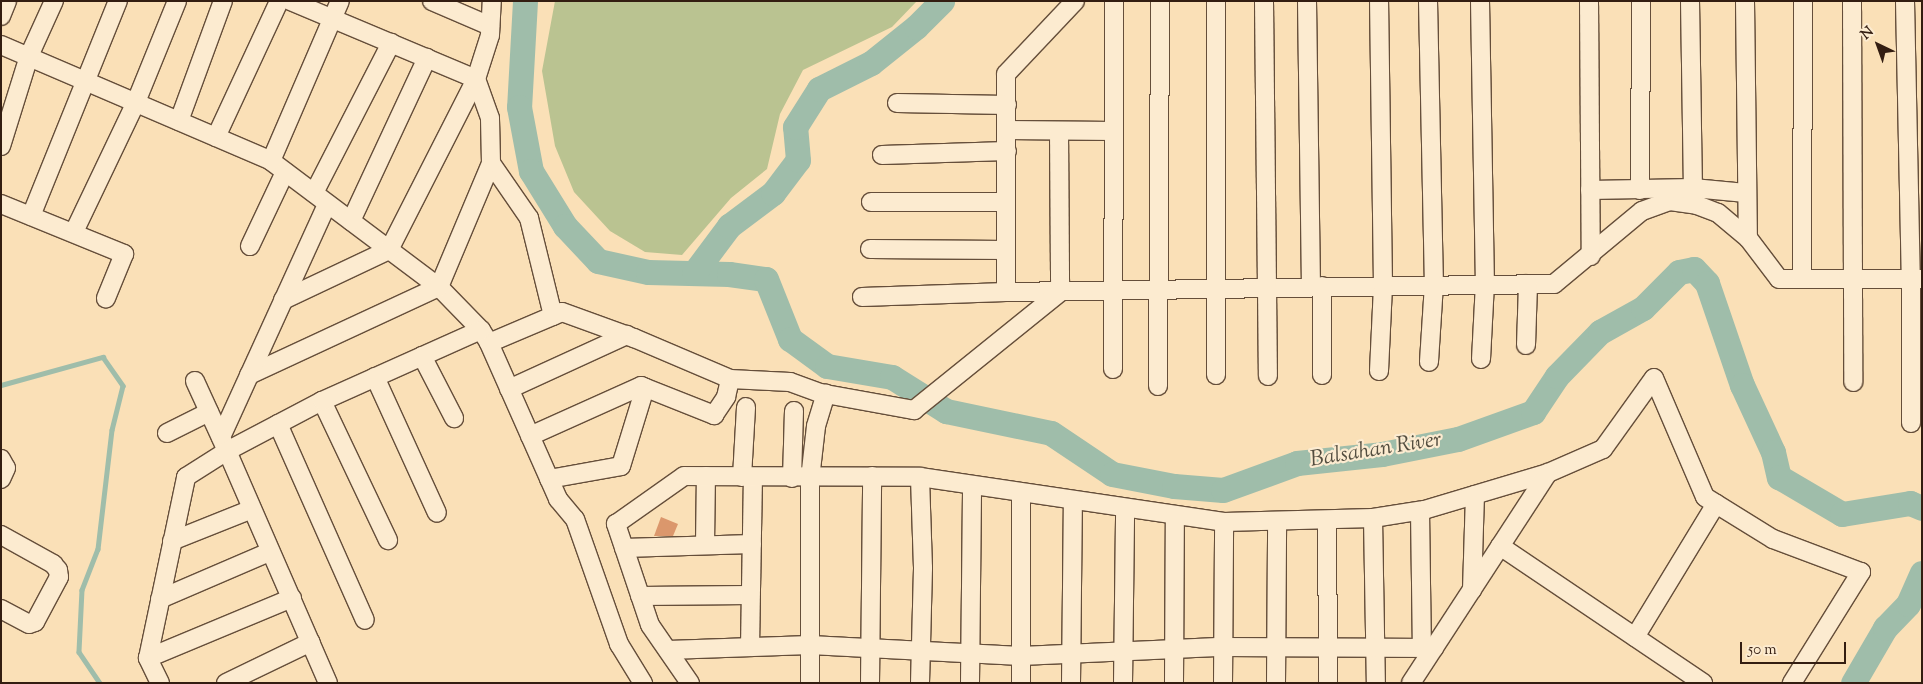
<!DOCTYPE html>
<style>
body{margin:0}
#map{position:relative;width:1923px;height:684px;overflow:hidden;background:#fae0b7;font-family:"Sorts Mill Goudy",serif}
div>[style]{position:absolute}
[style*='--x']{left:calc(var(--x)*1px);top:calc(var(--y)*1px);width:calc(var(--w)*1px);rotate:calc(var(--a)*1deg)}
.green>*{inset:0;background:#bac391}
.stream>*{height:4.5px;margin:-2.25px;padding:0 2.25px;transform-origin:2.25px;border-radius:2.25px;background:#9fbdaa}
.river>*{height:25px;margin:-12.5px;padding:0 12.5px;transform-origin:12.5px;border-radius:12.5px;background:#9fbdaa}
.building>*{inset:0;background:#db976c}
.roads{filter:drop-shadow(1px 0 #654e3a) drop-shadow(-1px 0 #654e3a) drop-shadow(0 1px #654e3a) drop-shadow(0 -1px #654e3a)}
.minor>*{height:18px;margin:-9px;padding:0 9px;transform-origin:9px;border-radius:9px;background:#fcebd0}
span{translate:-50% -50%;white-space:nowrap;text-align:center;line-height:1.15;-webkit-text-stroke:4.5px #fcebd0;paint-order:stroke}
.water-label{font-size:22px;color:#534d3f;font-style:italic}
.frame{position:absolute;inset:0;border:2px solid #331d11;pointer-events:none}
.north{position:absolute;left:1853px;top:20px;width:50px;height:50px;-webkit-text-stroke:4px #fcebd0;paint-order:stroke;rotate:318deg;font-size:14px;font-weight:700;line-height:20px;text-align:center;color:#331d11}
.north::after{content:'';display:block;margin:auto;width:18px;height:22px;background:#331d11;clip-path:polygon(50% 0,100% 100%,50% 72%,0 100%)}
.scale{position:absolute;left:1740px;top:642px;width:106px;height:22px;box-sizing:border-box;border:2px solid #331d11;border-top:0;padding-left:6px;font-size:15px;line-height:18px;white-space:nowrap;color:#331d11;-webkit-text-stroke:4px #fcebd0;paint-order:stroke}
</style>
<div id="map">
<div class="green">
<i style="clip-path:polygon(555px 1px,917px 1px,892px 27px,803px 70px,780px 114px,767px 169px,731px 198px,682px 255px,645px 252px,610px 231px,574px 192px,555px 146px,542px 71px)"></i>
</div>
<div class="stream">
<i style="--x:1;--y:385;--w:106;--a:-15.4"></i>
<i style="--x:103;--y:357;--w:35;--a:55"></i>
<i style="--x:123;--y:386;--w:45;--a:104"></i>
<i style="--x:112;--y:430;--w:120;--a:96.7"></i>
<i style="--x:98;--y:549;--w:44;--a:111.3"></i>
<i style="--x:82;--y:590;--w:62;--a:92.8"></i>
<i style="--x:79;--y:652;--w:37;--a:56"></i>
</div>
<div class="river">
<i style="--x:525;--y:1;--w:106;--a:93.2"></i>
<i style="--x:519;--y:107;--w:65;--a:79.4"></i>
<i style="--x:531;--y:171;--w:65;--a:58.3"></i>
<i style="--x:565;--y:226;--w:48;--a:46.7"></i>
<i style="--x:598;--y:261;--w:51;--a:12.4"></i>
<i style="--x:648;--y:272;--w:81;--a:1.4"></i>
<i style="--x:729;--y:274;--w:37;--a:8"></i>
<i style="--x:766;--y:279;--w:65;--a:68.2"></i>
<i style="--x:790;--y:339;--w:46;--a:36.1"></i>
<i style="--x:827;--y:366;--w:66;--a:9.6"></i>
<i style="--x:892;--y:377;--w:64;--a:32.2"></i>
<i style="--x:946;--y:411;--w:107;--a:11.8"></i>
<i style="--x:1051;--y:433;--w:73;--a:33.9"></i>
<i style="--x:1112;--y:474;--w:63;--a:11"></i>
<i style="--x:1174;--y:486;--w:49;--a:4.7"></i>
<i style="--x:1223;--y:490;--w:79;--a:-20"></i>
<i style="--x:1297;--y:463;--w:85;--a:-6"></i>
<i style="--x:1382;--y:454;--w:77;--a:-11.2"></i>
<i style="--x:1458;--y:439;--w:80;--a:-19.8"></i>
<i style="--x:1533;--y:412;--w:43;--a:-56.3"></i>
<i style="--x:1557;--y:376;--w:62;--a:-45.7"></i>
<i style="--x:1600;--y:332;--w:49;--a:-29.2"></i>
<i style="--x:1643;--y:308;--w:51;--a:-45"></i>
<i style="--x:1679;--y:272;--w:15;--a:-11"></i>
<i style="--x:1694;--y:269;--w:19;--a:47"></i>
<i style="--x:1707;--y:283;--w:108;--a:71.1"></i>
<i style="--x:1742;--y:385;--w:74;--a:65.2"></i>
<i style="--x:1773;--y:452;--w:26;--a:77"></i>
<i style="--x:1779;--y:477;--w:73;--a:30.4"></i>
<i style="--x:1842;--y:514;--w:69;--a:-9.2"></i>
<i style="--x:1910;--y:503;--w:13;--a:23"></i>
<i style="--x:694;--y:273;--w:59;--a:-53.3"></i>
<i style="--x:729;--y:226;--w:55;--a:-36.9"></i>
<i style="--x:773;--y:193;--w:41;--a:-52.9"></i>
<i style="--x:798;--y:160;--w:33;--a:-95"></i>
<i style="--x:795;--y:127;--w:45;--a:-57.7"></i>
<i style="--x:819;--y:89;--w:58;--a:-26.6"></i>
<i style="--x:871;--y:63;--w:58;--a:-38.7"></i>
<i style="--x:916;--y:27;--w:37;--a:-45"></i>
<i style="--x:1853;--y:683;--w:64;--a:-59.8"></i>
<i style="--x:1885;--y:628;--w:33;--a:-46"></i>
<i style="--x:1908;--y:604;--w:34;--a:-66"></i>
</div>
<div class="building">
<i style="clip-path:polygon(661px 517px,678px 524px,673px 536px,654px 536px)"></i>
</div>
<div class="roads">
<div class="minor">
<i style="--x:432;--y:1;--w:63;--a:23.3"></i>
<i style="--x:1075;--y:1;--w:100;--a:133.4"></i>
<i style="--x:1006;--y:74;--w:218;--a:90"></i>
<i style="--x:1006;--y:292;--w:548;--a:-0.84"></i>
<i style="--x:1554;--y:284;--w:114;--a:-39.7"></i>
<i style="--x:1642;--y:211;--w:30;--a:-20"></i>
<i style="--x:1670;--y:201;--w:27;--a:8"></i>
<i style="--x:1697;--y:205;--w:22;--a:21"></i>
<i style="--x:1718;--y:213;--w:39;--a:40"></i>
<i style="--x:1748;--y:238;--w:51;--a:52.9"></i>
<i style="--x:1779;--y:279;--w:143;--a:0"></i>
<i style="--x:1216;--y:1;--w:374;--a:90"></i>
<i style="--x:1264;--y:1;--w:375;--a:89.4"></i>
<i style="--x:1307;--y:1;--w:285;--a:89.2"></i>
<i style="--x:1428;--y:1;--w:283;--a:88.8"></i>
<i style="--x:1434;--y:284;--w:78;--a:93.7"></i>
<i style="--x:1480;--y:1;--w:282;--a:89"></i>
<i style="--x:1485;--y:283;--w:76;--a:93"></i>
<i style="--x:1589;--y:1;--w:255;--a:89.6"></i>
<i style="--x:1690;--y:1;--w:187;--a:89.1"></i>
<i style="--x:1745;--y:1;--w:237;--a:89.3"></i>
<i style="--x:1852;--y:1;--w:381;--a:89.8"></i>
<i style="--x:1905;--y:1;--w:278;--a:88.8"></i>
<i style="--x:1911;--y:279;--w:144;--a:90"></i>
<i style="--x:1;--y:16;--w:16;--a:-68"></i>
<i style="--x:1;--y:45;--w:294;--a:23.2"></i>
<i style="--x:271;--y:161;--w:210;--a:36.9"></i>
<i style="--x:439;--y:287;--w:60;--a:45.7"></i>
<i style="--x:481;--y:330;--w:15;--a:58"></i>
<i style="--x:489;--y:343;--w:171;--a:66.1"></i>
<i style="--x:558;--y:499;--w:26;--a:50"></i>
<i style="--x:575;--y:519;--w:133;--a:70.6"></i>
<i style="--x:619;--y:644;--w:46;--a:58.4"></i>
<i style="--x:897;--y:103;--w:110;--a:1"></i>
<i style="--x:179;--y:121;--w:128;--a:-69.9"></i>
<i style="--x:1007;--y:130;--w:107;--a:0.5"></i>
<i style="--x:1059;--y:131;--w:161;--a:89.6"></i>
<i style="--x:216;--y:137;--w:150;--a:-65.1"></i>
<i style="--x:1;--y:146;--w:94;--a:-72.7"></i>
<i style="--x:29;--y:56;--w:60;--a:-65.6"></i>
<i style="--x:882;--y:155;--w:125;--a:-1.8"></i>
<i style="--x:271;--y:161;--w:174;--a:-66.7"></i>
<i style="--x:491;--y:163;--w:67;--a:55.4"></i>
<i style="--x:529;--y:218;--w:101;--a:76.2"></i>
<i style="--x:1590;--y:190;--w:103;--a:-1.1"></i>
<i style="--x:1693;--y:188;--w:53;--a:5.4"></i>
<i style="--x:1640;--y:190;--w:189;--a:-89.7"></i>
<i style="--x:314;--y:193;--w:169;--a:-62.8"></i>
<i style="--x:871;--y:202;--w:135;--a:0"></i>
<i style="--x:1;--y:204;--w:133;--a:22.1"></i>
<i style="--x:124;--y:254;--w:48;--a:112.2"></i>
<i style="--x:31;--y:216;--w:232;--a:-68"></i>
<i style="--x:351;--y:221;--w:180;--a:-65"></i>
<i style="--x:74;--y:232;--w:144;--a:-64.5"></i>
<i style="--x:136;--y:102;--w:109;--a:-67.9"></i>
<i style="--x:250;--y:246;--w:82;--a:-64.7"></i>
<i style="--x:870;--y:249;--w:136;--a:0.4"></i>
<i style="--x:1802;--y:279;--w:278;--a:-89.8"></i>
<i style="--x:862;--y:297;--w:144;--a:-2"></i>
<i style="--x:283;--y:300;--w:117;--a:-25.3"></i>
<i style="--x:389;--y:250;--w:192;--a:-63"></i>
<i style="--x:476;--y:79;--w:202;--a:-157.2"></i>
<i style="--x:489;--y:343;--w:79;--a:-23"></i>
<i style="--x:562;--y:312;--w:77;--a:19.9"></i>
<i style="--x:634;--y:338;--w:104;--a:23.1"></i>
<i style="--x:730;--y:379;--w:60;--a:2.9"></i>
<i style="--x:790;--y:382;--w:32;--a:20"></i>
<i style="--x:820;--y:393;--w:96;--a:10.3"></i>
<i style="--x:914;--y:410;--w:188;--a:-38.9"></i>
<i style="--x:1526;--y:345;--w:61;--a:-88.1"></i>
<i style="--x:422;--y:356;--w:70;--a:62.7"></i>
<i style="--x:1113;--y:369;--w:368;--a:-89.8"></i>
<i style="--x:1379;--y:371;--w:86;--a:-87.3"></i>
<i style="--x:1383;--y:285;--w:284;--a:-90.8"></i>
<i style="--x:249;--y:375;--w:209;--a:-24.9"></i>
<i style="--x:439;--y:287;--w:134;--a:-67.2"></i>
<i style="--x:491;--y:163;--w:45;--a:-91.3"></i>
<i style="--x:490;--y:118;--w:41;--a:-109.7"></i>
<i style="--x:476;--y:79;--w:46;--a:-72.3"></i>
<i style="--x:490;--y:35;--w:34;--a:-87"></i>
<i style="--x:1322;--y:375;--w:89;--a:-90"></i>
<i style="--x:375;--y:377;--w:149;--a:65.5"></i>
<i style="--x:1158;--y:386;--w:385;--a:-89.7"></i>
<i style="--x:509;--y:389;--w:130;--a:-24.6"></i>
<i style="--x:322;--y:401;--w:154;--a:64.6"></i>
<i style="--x:278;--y:424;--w:214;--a:66.1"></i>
<i style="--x:167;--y:433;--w:47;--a:-26.6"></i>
<i style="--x:530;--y:436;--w:122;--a:-24.2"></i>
<i style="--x:641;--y:386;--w:79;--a:21.7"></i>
<i style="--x:714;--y:415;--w:22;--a:-56"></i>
<i style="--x:726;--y:397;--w:18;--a:-77"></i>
<i style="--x:221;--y:437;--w:256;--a:-65.5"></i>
<i style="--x:1;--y:459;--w:10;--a:61"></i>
<i style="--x:6;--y:468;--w:12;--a:114"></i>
<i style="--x:742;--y:477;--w:70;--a:-86.7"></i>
<i style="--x:792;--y:478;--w:67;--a:-88.3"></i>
<i style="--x:549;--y:479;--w:73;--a:-10.2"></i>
<i style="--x:621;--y:466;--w:82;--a:-72.9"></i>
<i style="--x:1420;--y:511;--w:137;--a:89.2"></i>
<i style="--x:1373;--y:518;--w:165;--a:89"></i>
<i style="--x:1327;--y:521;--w:162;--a:89.6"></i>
<i style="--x:1;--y:535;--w:60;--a:29.1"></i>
<i style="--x:53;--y:564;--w:8;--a:50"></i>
<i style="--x:58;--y:570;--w:7;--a:82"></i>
<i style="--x:59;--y:577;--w:51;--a:118.1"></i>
<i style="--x:35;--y:622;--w:6;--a:162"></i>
<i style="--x:29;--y:624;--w:32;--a:-152"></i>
<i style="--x:172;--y:541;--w:86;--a:-21.8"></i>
<i style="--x:705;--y:544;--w:68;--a:-89.2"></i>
<i style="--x:1500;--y:546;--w:245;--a:34"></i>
<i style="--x:624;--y:548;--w:128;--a:-1.8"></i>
<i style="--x:1472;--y:590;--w:95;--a:-88.2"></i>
<i style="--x:640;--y:596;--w:109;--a:-0.5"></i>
<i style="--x:160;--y:599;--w:119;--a:-23.3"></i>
<i style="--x:1635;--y:637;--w:156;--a:-58.7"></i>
<i style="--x:750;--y:647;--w:169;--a:-89"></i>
<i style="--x:668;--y:650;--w:142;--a:-2"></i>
<i style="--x:810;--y:645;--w:211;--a:3"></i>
<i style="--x:1021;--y:656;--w:202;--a:-2.6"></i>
<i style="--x:1223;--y:647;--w:211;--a:0.3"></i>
<i style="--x:148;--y:658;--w:156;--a:-22.6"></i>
<i style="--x:160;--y:683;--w:28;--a:-116"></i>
<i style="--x:148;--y:658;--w:185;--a:-78.1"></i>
<i style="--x:186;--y:477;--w:49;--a:-32.4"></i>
<i style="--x:227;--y:451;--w:77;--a:-114.6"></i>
<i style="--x:226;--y:683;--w:94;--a:-25.8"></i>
<i style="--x:328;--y:683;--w:253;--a:-113.5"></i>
<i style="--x:227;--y:451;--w:107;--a:-27.8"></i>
<i style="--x:322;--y:401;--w:174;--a:-24.1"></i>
<i style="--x:690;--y:683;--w:70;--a:-124.6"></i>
<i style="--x:650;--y:625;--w:107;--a:-108.6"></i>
<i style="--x:616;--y:524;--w:83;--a:-35.2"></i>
<i style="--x:684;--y:476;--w:236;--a:0.2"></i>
<i style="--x:920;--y:477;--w:307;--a:8.4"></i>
<i style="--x:1224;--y:522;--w:149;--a:-1.5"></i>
<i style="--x:1373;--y:518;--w:52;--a:-8.9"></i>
<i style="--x:1424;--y:510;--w:129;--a:-16.6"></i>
<i style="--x:1548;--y:473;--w:60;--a:-23.6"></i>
<i style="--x:1603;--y:449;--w:87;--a:-54.3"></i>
<i style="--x:1654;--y:378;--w:129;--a:66.8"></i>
<i style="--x:1705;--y:497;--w:80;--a:31.7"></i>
<i style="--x:1773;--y:539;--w:94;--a:20.6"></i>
<i style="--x:1861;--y:572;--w:131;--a:121.9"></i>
<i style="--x:810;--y:683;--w:204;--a:-90"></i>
<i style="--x:810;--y:479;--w:53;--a:-83.5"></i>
<i style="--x:816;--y:426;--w:34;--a:-73"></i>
<i style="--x:870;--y:683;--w:207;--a:-89.4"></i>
<i style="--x:920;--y:683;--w:115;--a:-88.5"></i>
<i style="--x:923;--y:568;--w:91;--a:-91.9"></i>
<i style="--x:970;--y:683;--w:196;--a:-89.4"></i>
<i style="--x:1021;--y:683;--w:190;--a:-90"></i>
<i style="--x:1071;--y:683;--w:182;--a:-89.4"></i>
<i style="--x:1123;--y:683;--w:175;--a:-89.3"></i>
<i style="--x:1174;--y:683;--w:168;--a:-89.7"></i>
<i style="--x:1223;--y:683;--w:161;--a:-89.6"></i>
<i style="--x:1276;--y:683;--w:161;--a:-89.6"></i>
<i style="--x:1411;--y:683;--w:251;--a:-56.9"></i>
</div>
</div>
<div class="water-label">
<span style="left:1376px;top:451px;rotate:-9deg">Balsahan River</span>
</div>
<div class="frame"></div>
<div class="north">N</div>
<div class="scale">50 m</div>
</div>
